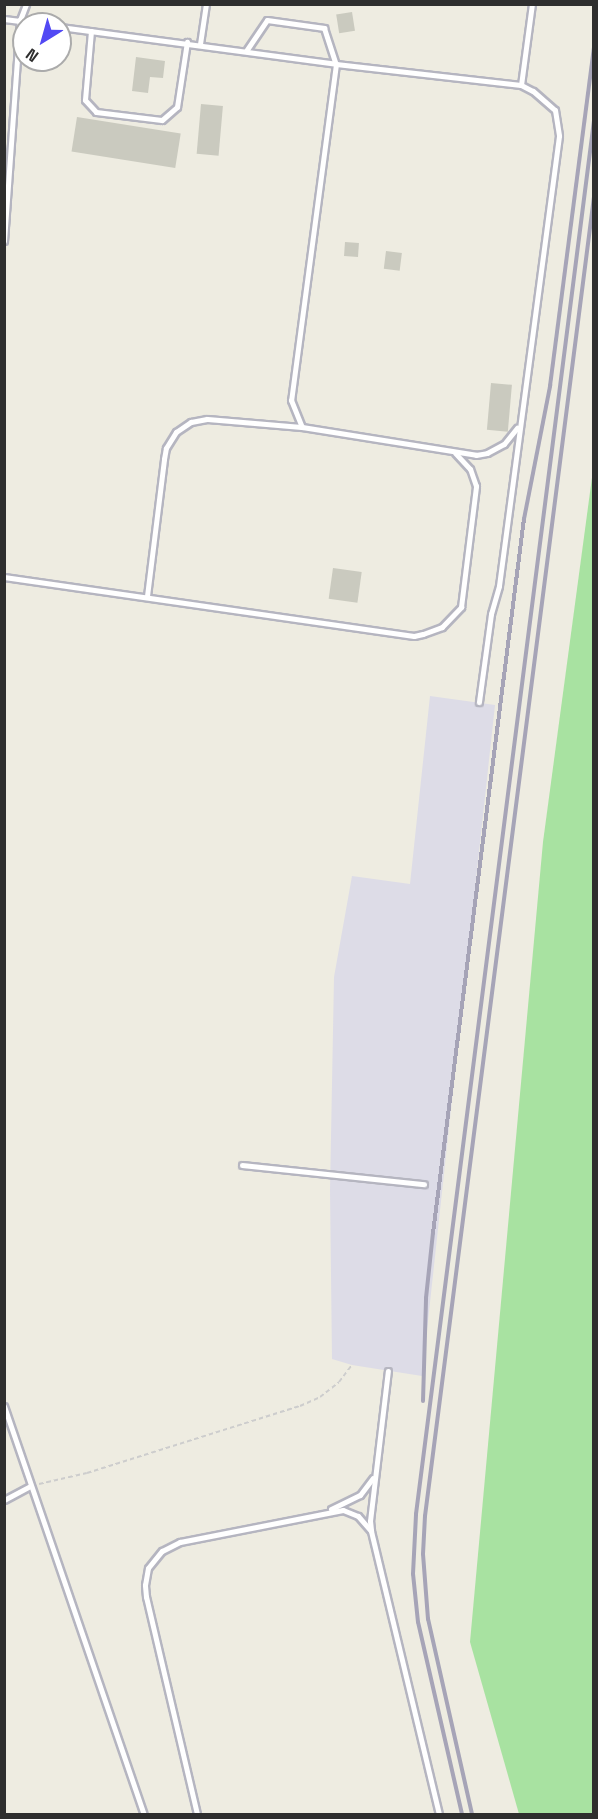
<!DOCTYPE html>
<style>
body{margin:0}
#map{position:relative;width:598px;height:1819px;overflow:hidden;background:#eeece1;font-family:"Space Grotesk",sans-serif}
div>[style]{position:absolute}
[style*='--x']{left:calc(var(--x)*1px);top:calc(var(--y)*1px);width:calc(var(--w)*1px);rotate:calc(var(--a)*1deg)}
.airport>*{inset:0;background:#dddce7}
.green>*{inset:0;background:#a8e2a1}
.building>*{inset:0;background:#cacabf;transform-origin:0 0}
.path>*{height:2px;margin-top:-1px;transform-origin:0;background:repeating-linear-gradient(90deg,#cdcdcd 0 4.5px,transparent 0 7.5px)}
.roads{filter:drop-shadow(2px 0 #b5b5c0) drop-shadow(-2px 0 #b5b5c0) drop-shadow(0 2px #b5b5c0) drop-shadow(0 -2px #b5b5c0)}
.service>*{height:5px;margin:-2.5px;padding:0 2.5px;transform-origin:2.5px;border-radius:2.5px;background:#fff}
.rail>*{height:4px;margin:-2px;padding:0 2px;transform-origin:2px;border-radius:2px;background:#a6a4b7}
span{translate:-50% -50%;white-space:nowrap;text-align:center;line-height:1.15;-webkit-text-stroke:4.5px #fff;paint-order:stroke}
.frame{position:absolute;inset:0;border:6px solid #2e2e2e;pointer-events:none}
.north{position:absolute;left:12px;top:12px;width:60px;height:60px;box-sizing:border-box;background:#fff;border:2px solid #ababab;border-radius:50%;rotate:217deg;font-size:16px;font-weight:700;line-height:24px;text-align:center;color:#2e2e2e}
.north::after{content:'';display:block;margin:auto;width:21px;height:27px;background:#5249f4;clip-path:polygon(50% 0,100% 100%,50% 72%,0 100%)}
</style>
<div id="map">
<div class="airport">
<i style="clip-path:polygon(430px 696px,495px 705px,422px 1376px,352px 1365px,332px 1359px,330px 1190px,334px 977px,352px 876px,410px 884px)"></i>
</div>
<div class="green">
<i style="clip-path:polygon(593px 470px,593px 1814px,519px 1814px,470px 1642px,543px 842px)"></i>
</div>
<div class="building">
<i style="left:352px;top:12px;width:19px;height:16px;rotate:81deg"></i>
<i style="clip-path:polygon(136px 57px,165px 61px,163px 78px,150px 77px,148px 93px,132px 91px)"></i>
<i style="left:201px;top:104px;width:22px;height:50px;rotate:5deg"></i>
<i style="left:77px;top:117px;width:105px;height:35px;rotate:9deg"></i>
<i style="left:345px;top:242px;width:14px;height:14px;rotate:4deg"></i>
<i style="left:386px;top:251px;width:16px;height:18px;rotate:7deg"></i>
<i style="left:491px;top:383px;width:21px;height:47px;rotate:5deg"></i>
<i style="left:333px;top:568px;width:29px;height:31px;rotate:8deg"></i>
</div>
<div class="path">
<i style="--x:39;--y:1484;--w:49;--a:-12.9"></i>
<i style="--x:87;--y:1473;--w:223;--a:-17.5"></i>
<i style="--x:300;--y:1406;--w:22;--a:-24"></i>
<i style="--x:320;--y:1397;--w:24;--a:-38"></i>
<i style="--x:339;--y:1382;--w:21;--a:-53"></i>
</div>
<div class="roads">
<div class="service">
<i style="--x:4;--y:19;--w:40;--a:7.1"></i>
<i style="--x:60;--y:27;--w:278;--a:7.6"></i>
<i style="--x:336;--y:64;--w:186;--a:6.5"></i>
<i style="--x:521;--y:85;--w:13;--a:27"></i>
<i style="--x:533;--y:91;--w:29;--a:41"></i>
<i style="--x:555;--y:110;--w:26;--a:81"></i>
<i style="--x:559;--y:136;--w:454;--a:97.6"></i>
<i style="--x:499;--y:586;--w:29;--a:106"></i>
<i style="--x:491;--y:614;--w:89;--a:97.8"></i>
<i style="--x:91;--y:31;--w:69;--a:95"></i>
<i style="--x:85;--y:100;--w:16;--a:47"></i>
<i style="--x:96;--y:112;--w:66;--a:6.9"></i>
<i style="--x:162;--y:120;--w:20;--a:-41"></i>
<i style="--x:177;--y:107;--w:66;--a:-81.3"></i>
<i style="--x:200;--y:44;--w:40;--a:-81.5"></i>
<i style="--x:246;--y:51;--w:37;--a:-56"></i>
<i style="--x:267;--y:20;--w:58;--a:8"></i>
<i style="--x:324;--y:28;--w:38;--a:72"></i>
<i style="--x:336;--y:64;--w:339;--a:97.6"></i>
<i style="--x:291;--y:400;--w:29;--a:68"></i>
<i style="--x:302;--y:427;--w:176;--a:9.1"></i>
<i style="--x:476;--y:455;--w:11;--a:-10"></i>
<i style="--x:487;--y:453;--w:19;--a:-28"></i>
<i style="--x:504;--y:444;--w:21;--a:-51"></i>
<i style="--x:521;--y:85;--w:82;--a:-82.3"></i>
<i style="--x:4;--y:241;--w:222;--a:-85.9"></i>
<i style="--x:20;--y:20;--w:17;--a:-69"></i>
<i style="--x:4;--y:577;--w:414;--a:8.2"></i>
<i style="--x:414;--y:636;--w:9;--a:-13"></i>
<i style="--x:423;--y:634;--w:20;--a:-20"></i>
<i style="--x:442;--y:627;--w:28;--a:-46"></i>
<i style="--x:461;--y:607;--w:122;--a:-82.9"></i>
<i style="--x:476;--y:486;--w:18;--a:-109"></i>
<i style="--x:470;--y:469;--w:22;--a:-133"></i>
<i style="--x:147;--y:596;--w:138;--a:-82.9"></i>
<i style="--x:164;--y:459;--w:11;--a:-80"></i>
<i style="--x:166;--y:448;--w:19;--a:-58"></i>
<i style="--x:176;--y:432;--w:18;--a:-34"></i>
<i style="--x:191;--y:422;--w:16;--a:-11"></i>
<i style="--x:207;--y:419;--w:95;--a:4.8"></i>
<i style="--x:242;--y:1165;--w:183;--a:6"></i>
<i style="--x:4;--y:1406;--w:431;--a:71.1"></i>
<i style="--x:4;--y:1500;--w:30;--a:-28"></i>
<i style="--x:331;--y:1509;--w:32;--a:-26"></i>
<i style="--x:360;--y:1495;--w:21;--a:-53"></i>
<i style="--x:371;--y:1530;--w:9;--a:-96"></i>
<i style="--x:370;--y:1521;--w:151;--a:-83.2"></i>
<i style="--x:197;--y:1814;--w:223;--a:-103.2"></i>
<i style="--x:146;--y:1597;--w:12;--a:-95"></i>
<i style="--x:145;--y:1585;--w:17;--a:-80"></i>
<i style="--x:148;--y:1568;--w:22;--a:-51"></i>
<i style="--x:162;--y:1551;--w:20;--a:-27"></i>
<i style="--x:180;--y:1542;--w:166;--a:-11.1"></i>
<i style="--x:343;--y:1510;--w:16;--a:22"></i>
<i style="--x:358;--y:1516;--w:20;--a:49"></i>
<i style="--x:371;--y:1531;--w:291;--a:76.5"></i>
</div>
</div>
<div class="rail">
<i style="--x:423;--y:1401;--w:103;--a:-88.3"></i>
<i style="--x:426;--y:1298;--w:65;--a:-83.9"></i>
<i style="--x:433;--y:1233;--w:720;--a:-82.74"></i>
<i style="--x:524;--y:519;--w:136;--a:-78.9"></i>
<i style="--x:550;--y:386;--w:342;--a:-82.6"></i>
<i style="--x:462;--y:1814;--w:197;--a:-102.9"></i>
<i style="--x:418;--y:1622;--w:48;--a:-95.9"></i>
<i style="--x:413;--y:1574;--w:60;--a:-87.1"></i>
<i style="--x:416;--y:1514;--w:1404;--a:-82.72"></i>
<i style="--x:472;--y:1814;--w:200;--a:-102.7"></i>
<i style="--x:428;--y:1619;--w:65;--a:-94.4"></i>
<i style="--x:423;--y:1554;--w:38;--a:-87"></i>
<i style="--x:425;--y:1516;--w:1330;--a:-82.7"></i>
</div>
<div class="frame"></div>
<div class="north">N</div>
</div>
